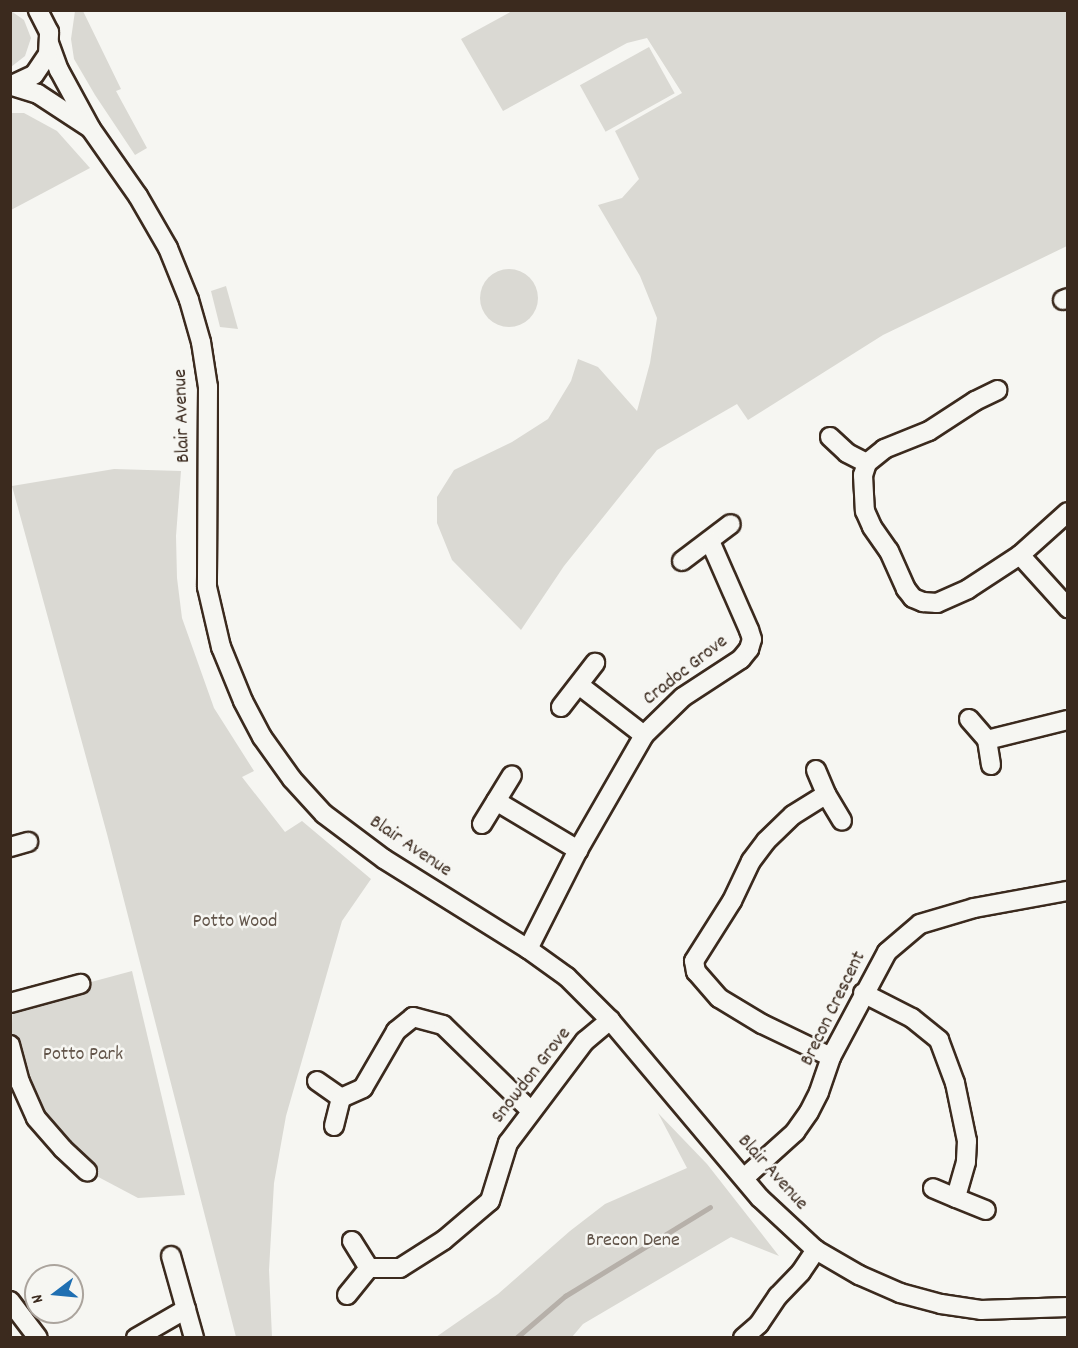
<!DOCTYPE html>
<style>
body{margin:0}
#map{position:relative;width:1078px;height:1348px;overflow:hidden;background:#f6f6f2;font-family:Dekko,sans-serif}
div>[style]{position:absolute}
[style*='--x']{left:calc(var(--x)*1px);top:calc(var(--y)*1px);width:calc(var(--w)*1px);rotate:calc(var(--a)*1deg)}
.green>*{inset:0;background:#dad9d3;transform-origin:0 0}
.round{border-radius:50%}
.stream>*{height:5px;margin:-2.5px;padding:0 2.5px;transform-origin:2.5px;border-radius:2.5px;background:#b6b0a9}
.roads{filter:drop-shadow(2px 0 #3b2a1e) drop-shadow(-2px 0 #3b2a1e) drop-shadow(0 2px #3b2a1e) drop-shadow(0 -2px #3b2a1e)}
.minor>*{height:18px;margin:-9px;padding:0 9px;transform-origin:9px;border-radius:9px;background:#f6f6f2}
span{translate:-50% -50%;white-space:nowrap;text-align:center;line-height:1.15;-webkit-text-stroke:5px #f6f6f2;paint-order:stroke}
.street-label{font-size:20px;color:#3b2a1e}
.park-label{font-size:20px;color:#63564b}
.frame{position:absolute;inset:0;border:12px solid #3b2a1e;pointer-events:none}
.north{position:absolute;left:24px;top:1264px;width:60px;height:60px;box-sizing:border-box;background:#f6f6f2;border:2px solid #aba49d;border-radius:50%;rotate:254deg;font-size:16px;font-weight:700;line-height:24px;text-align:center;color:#3b2a1e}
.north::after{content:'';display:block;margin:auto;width:21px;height:27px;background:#1f6fb2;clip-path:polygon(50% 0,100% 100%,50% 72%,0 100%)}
</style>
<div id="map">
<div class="green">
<i style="clip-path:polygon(514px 10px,1068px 11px,1067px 246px,883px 335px,748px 420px,737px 404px,657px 450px,564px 566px,521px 630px,452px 560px,437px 523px,437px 497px,454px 470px,512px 442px,548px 419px,571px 381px,578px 359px,598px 367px,637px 411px,650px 363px,657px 318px,640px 276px,598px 205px,622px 198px,639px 179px,615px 131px,682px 93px,647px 38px,627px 43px,503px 111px,461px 39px)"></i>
<i style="clip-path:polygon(11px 11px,24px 20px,31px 38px,25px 56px,11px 67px)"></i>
<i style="clip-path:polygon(75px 11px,83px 11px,121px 89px,116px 91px,147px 148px,135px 155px,95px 95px,74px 59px,71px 39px)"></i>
<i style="left:649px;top:47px;width:53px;height:79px;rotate:61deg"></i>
<i style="clip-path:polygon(11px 113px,24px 113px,57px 131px,90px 168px,11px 210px)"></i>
<i class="round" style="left:480px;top:269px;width:58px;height:58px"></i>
<i style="clip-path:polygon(226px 286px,238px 329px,220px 327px,211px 291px)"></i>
<i style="clip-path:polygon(114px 469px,181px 471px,176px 536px,177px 578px,182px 618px,214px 708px,254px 771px,242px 777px,285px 832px,302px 821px,371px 879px,342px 921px,286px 1116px,274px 1183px,269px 1270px,272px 1337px,236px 1337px,107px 834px,12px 486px)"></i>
<i style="clip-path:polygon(132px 971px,185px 1195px,138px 1198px,87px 1171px,36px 1118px,11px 1045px,13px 1003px)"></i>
<i style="clip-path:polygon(658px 1113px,707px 1164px,779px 1256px,731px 1237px,583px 1324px,572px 1337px,436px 1337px,498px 1294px,570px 1231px,605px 1204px,687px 1168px)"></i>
</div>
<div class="stream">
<i style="--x:516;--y:1338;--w:65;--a:-40.6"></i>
<i style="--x:565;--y:1296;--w:170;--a:-31.5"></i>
</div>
<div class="roads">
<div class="minor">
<i style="--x:49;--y:43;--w:29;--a:70"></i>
<i style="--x:59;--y:70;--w:67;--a:61.5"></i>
<i style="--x:91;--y:129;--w:82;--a:55"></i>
<i style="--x:138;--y:196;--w:60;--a:60"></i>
<i style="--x:168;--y:248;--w:56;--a:68"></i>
<i style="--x:189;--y:300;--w:44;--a:74.1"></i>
<i style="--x:201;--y:342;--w:46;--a:81.2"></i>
<i style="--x:208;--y:387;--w:200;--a:90.3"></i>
<i style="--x:207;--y:587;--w:62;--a:76.9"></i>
<i style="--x:221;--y:647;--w:58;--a:67.8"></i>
<i style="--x:243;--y:701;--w:41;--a:62.2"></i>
<i style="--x:262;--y:737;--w:52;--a:54.5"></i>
<i style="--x:292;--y:779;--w:47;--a:47.6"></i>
<i style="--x:324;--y:814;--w:75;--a:36.9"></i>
<i style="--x:384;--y:859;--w:170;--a:32"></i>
<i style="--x:528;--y:949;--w:48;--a:35.7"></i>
<i style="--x:567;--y:977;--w:61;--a:45"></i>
<i style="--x:610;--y:1020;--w:233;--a:49.9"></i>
<i style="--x:760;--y:1198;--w:76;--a:42.9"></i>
<i style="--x:816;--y:1250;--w:50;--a:30.2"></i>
<i style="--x:859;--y:1275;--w:45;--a:23.7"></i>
<i style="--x:900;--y:1293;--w:42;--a:15"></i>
<i style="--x:941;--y:1304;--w:40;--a:8.5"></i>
<i style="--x:981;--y:1310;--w:87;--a:-2"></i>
<i style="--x:10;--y:86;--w:26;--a:-25"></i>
<i style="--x:34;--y:75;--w:25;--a:-56"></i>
<i style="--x:48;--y:54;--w:22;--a:-87"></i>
<i style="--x:49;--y:32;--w:25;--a:-117"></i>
<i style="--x:12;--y:86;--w:27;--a:17"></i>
<i style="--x:38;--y:94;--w:62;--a:33.2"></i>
<i style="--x:1063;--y:300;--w:5;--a:-22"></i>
<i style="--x:830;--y:437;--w:23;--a:43"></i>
<i style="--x:847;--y:453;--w:22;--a:27"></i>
<i style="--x:867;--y:463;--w:13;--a:108"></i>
<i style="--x:863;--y:475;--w:36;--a:87"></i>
<i style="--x:865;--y:511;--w:17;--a:66"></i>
<i style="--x:872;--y:527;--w:29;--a:55"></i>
<i style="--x:889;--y:551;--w:42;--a:65.9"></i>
<i style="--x:906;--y:589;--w:11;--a:52"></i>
<i style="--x:913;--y:598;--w:11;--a:22"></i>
<i style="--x:923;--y:602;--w:14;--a:4"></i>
<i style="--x:937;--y:603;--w:34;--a:-24"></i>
<i style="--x:968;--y:589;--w:62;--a:-33.2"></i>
<i style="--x:1020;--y:555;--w:64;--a:-41.9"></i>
<i style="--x:867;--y:463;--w:22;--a:-39"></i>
<i style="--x:884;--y:449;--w:48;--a:-21.8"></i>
<i style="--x:929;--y:431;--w:55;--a:-33.1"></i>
<i style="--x:975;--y:401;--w:25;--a:-26"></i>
<i style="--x:1020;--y:555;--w:72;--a:47.8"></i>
<i style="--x:682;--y:561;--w:61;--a:-37.1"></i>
<i style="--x:579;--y:685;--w:82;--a:37.6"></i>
<i style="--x:561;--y:707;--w:56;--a:-52.3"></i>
<i style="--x:969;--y:719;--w:28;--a:49"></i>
<i style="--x:991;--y:765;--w:25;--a:-99"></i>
<i style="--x:987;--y:740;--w:83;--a:-13.9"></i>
<i style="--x:816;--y:770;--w:26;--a:67"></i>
<i style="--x:496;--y:801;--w:96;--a:30.9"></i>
<i style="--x:482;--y:824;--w:57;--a:-58.5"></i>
<i style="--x:10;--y:847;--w:19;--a:-16"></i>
<i style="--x:528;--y:949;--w:111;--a:-63.2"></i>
<i style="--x:578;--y:850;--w:133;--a:-60.1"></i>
<i style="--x:644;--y:735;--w:54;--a:-44.3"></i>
<i style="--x:683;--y:697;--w:69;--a:-33.2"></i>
<i style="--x:741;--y:659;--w:13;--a:-51"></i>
<i style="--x:749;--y:649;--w:10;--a:-73"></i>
<i style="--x:752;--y:639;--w:9;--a:-108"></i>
<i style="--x:749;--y:630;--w:97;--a:-113.7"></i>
<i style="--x:863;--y:993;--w:55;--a:27"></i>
<i style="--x:912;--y:1018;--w:35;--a:39"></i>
<i style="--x:939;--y:1040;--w:46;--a:69.6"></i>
<i style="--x:955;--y:1083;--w:59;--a:78.3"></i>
<i style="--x:967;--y:1141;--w:21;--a:93"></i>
<i style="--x:966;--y:1162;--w:37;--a:106"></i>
<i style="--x:956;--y:1198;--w:25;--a:-157"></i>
<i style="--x:10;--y:1003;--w:73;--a:-15.2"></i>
<i style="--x:10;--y:1045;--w:38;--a:75"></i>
<i style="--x:20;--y:1082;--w:39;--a:66"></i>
<i style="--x:36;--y:1118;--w:41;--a:48.9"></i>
<i style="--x:63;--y:1149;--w:33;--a:43"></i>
<i style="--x:831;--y:1057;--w:76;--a:-154.4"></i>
<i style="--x:762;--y:1024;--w:50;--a:-148.8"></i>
<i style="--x:719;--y:998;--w:35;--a:-131"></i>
<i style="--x:696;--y:972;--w:11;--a:-100"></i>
<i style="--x:694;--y:961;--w:71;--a:-57.7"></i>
<i style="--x:732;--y:901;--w:44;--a:-64.6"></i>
<i style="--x:751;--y:861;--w:25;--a:-53"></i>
<i style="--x:766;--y:841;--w:37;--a:-44"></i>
<i style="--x:793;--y:815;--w:39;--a:-32"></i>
<i style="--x:826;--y:794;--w:31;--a:59"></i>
<i style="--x:317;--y:1081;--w:29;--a:35"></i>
<i style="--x:334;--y:1126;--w:29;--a:-76"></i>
<i style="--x:341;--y:1098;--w:24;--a:-24"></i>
<i style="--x:363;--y:1088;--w:66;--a:-59.9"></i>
<i style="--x:396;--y:1031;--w:22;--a:-39"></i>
<i style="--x:413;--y:1017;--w:31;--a:15"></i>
<i style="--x:443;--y:1025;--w:123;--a:44.3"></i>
<i style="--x:744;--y:1178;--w:69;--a:-42"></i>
<i style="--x:795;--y:1132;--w:24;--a:-55"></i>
<i style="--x:809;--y:1112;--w:22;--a:-63"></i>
<i style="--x:819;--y:1092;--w:37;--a:-71"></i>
<i style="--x:831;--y:1057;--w:119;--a:-61.9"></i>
<i style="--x:887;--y:952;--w:43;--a:-40.3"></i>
<i style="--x:920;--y:924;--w:56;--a:-16.5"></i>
<i style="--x:974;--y:908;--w:96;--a:-10.3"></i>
<i style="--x:956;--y:1198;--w:32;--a:22"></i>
<i style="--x:352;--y:1241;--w:32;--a:58"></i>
<i style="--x:171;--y:1256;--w:85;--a:74.3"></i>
<i style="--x:347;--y:1295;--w:35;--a:-51"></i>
<i style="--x:369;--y:1268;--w:31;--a:0"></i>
<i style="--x:400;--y:1268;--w:52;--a:-32.5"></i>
<i style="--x:444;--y:1240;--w:60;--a:-40.3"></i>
<i style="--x:490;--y:1201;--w:61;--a:-72.8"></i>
<i style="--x:508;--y:1143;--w:128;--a:-53"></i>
<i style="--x:585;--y:1041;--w:33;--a:-40"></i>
<i style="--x:10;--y:1301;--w:46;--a:52.9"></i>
<i style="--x:136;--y:1338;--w:58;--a:-30.1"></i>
<i style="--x:743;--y:1338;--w:21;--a:-41"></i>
<i style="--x:759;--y:1324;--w:34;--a:-56"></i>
<i style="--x:778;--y:1296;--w:33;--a:-46"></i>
<i style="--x:801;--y:1272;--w:27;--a:-56"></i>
</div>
</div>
<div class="street-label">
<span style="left:183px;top:416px;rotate:-92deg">Blair Avenue</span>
<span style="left:686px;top:671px;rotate:-38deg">Cradoc Grove</span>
<span style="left:410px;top:847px;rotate:34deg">Blair Avenue</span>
<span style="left:834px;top:1009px;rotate:-64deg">Brecon Crescent</span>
<span style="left:532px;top:1076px;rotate:-52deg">Snowdon Grove</span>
<span style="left:772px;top:1173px;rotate:48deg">Blair Avenue</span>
</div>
<div class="park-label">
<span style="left:235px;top:922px">Potto Wood</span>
<span style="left:83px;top:1055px">Potto Park</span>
<span style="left:633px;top:1241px">Brecon Dene</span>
</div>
<div class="frame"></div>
<div class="north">N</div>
</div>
